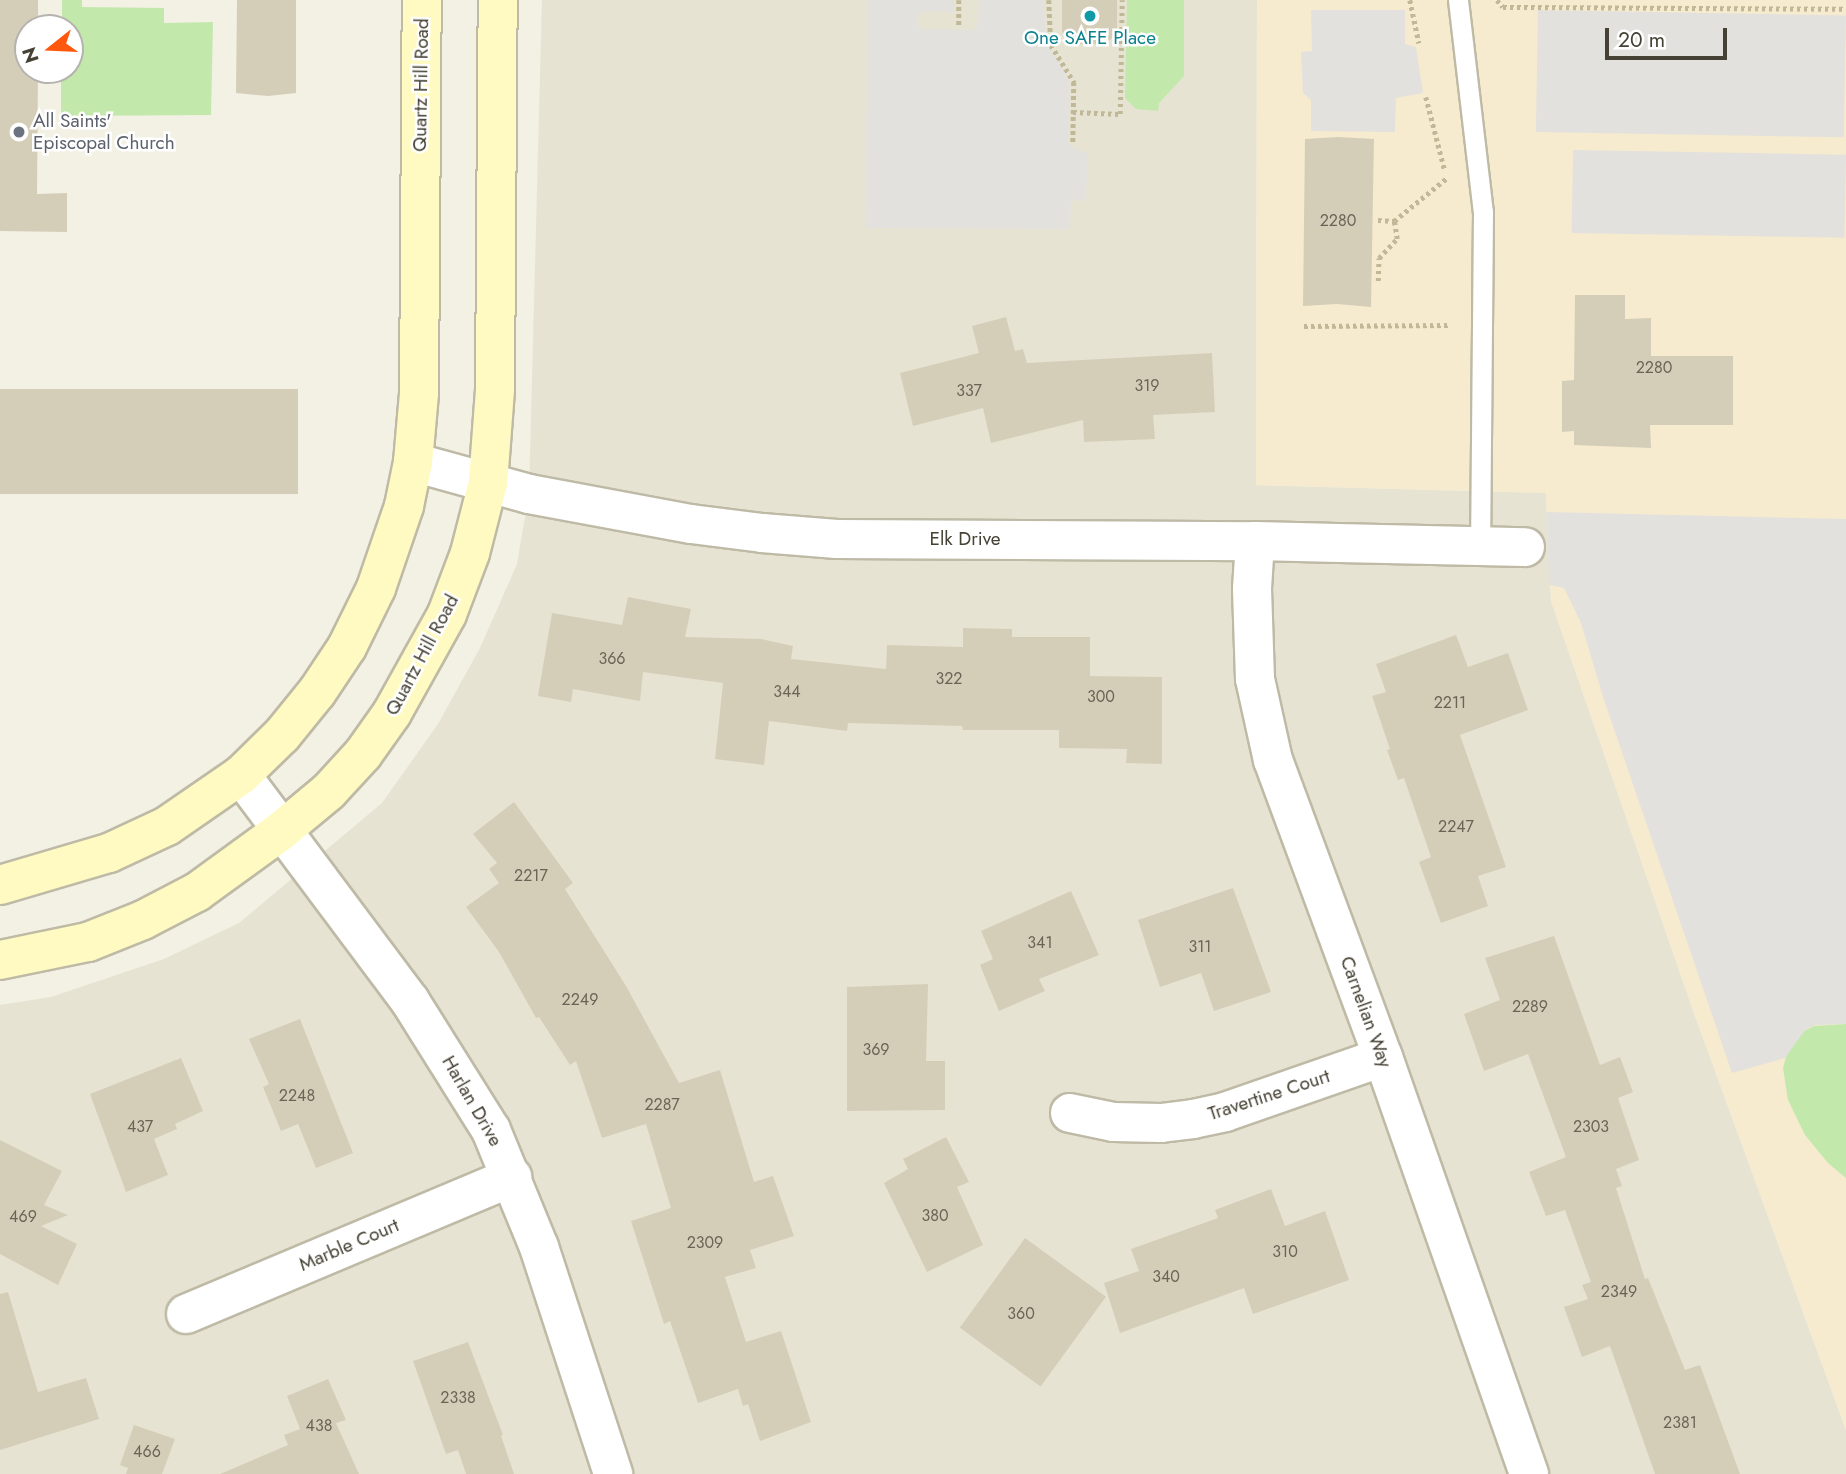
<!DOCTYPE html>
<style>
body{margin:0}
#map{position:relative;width:1846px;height:1474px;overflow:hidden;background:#f3f0e4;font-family:Jost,sans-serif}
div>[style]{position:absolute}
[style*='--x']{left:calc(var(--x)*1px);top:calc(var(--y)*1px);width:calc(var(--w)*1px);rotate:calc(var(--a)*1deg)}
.residential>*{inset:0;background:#e7e3d2}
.commercial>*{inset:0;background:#f6ebce}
.green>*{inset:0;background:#c3e8ab}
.parking>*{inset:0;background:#e3e1dd;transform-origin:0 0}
.building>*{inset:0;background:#d4ceb9;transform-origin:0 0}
.path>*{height:4.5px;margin-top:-2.25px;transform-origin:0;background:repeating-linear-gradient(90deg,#c0b897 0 3.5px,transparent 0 7px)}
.roads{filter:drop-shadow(2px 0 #bebaa6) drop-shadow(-2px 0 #bebaa6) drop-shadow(0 2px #bebaa6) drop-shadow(0 -2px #bebaa6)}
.service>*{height:19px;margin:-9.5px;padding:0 9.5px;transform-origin:9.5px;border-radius:9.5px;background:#fff}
.minor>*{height:38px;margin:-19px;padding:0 19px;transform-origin:19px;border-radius:19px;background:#fff}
.secondary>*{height:38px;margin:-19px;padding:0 19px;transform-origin:19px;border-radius:19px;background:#fffac1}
.dots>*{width:19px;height:19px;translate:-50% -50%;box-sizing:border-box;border:4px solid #fff;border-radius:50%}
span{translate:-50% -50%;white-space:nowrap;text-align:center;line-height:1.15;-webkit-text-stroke:5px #fff;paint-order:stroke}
.number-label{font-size:16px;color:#696455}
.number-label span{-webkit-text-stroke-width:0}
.culture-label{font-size:19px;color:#0d838f}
.street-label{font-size:19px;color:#454134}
.worship-label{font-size:19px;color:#5b616d}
.left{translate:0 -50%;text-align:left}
.north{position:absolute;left:14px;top:14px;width:70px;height:70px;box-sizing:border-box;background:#fff;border:2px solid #b5b3ae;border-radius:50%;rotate:252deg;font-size:19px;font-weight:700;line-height:28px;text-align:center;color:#454134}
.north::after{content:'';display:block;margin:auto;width:24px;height:32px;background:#ff580e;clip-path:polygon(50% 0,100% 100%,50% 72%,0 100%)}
.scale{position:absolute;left:1605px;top:28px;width:122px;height:32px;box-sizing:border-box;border:4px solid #454134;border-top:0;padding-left:9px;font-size:21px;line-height:24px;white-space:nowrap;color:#454134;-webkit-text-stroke:5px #fff;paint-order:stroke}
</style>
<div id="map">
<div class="residential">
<i style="clip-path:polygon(542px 0,1257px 0,1256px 485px,1546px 493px,1551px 601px,1695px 1016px,1846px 1430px,1846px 1474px,0 1474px,0 1005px,51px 997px,164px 959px,239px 923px,382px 803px,438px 724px,480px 648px,517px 564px,529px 494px)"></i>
</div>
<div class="commercial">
<i style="clip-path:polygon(1257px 0,1846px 0,1846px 1430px,1695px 1016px,1551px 601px,1546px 493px,1256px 485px)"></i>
</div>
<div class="green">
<i style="clip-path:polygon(62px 0,82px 0,82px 7px,164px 8px,164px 23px,213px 22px,211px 115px,61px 116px,61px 70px,70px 70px,70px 28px,62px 28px)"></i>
<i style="clip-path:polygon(1127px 0,1184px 0,1184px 76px,1159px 103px,1158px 111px,1136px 109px,1125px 98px)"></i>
<i style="clip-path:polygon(1846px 1024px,1846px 1178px,1828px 1163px,1805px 1135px,1788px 1100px,1783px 1068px,1788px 1050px,1800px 1033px,1814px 1026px)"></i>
</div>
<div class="parking">
<i style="clip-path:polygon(868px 0,954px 0,954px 12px,923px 11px,917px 17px,918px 25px,922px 29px,973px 30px,978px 25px,979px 0,1044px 0,1045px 42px,1065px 72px,1069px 86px,1068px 143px,1076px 150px,1088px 153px,1086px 200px,1071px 201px,1070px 229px,865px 228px)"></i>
<i style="clip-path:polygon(1311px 10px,1405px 10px,1405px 44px,1416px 47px,1423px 93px,1396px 98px,1395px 132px,1311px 131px,1311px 100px,1303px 93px,1301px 52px,1312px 51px)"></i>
<i style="left:1538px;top:10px;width:308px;height:122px;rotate:1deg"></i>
<i style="left:1573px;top:150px;width:273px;height:83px;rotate:1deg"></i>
<i style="clip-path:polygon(1547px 512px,1846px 519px,1846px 1024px,1815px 1025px,1805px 1030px,1785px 1058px,1732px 1073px,1603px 697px,1581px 623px,1564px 588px,1549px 585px)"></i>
</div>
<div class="building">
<i style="clip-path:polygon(0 0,38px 0,38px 28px,28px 28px,28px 70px,38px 70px,37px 194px,67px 193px,67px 232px,0 231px)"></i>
<i style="clip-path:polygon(237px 0,296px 0,296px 93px,268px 96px,236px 93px)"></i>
<i style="clip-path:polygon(1062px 0,1117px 0,1117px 33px,1106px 44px,1074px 44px,1062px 32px)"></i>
<i style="clip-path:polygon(1338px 137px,1374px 139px,1371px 307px,1337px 304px,1303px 306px,1305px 139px)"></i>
<i style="clip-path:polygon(1575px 295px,1625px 295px,1625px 319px,1651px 318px,1651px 356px,1733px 356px,1733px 425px,1650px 425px,1651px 448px,1574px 445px,1574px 431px,1562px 432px,1562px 381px,1574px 380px)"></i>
<i style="clip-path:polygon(1006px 317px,1015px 351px,1023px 349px,1027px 363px,1212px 353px,1215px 412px,1153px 415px,1155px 439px,1084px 442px,1083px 420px,991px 443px,983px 408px,913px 426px,900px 373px,979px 353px,972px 326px)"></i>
<i style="left:0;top:389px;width:298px;height:105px"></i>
<i style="clip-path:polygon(628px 597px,691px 609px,685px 637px,761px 639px,793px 646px,791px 659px,886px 669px,887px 645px,963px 647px,963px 628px,1012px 629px,1012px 637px,1090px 637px,1090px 676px,1162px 677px,1162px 764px,1126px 763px,1127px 749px,1059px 748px,1059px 730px,963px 730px,962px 726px,848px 723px,847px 731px,769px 721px,764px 765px,715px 759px,723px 683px,643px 672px,640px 701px,573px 689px,571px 702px,538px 696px,552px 613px,622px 625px)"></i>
<i style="clip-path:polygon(1456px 635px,1468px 667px,1508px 653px,1528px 710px,1460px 735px,1506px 867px,1478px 876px,1488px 906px,1441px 923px,1419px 862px,1431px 857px,1404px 778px,1398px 780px,1387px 750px,1390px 749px,1372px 696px,1386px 692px,1376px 664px)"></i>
<i style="clip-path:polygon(514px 802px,573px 883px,565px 889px,626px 986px,679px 1083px,720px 1070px,754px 1182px,773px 1176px,794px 1236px,750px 1250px,756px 1268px,725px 1277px,746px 1342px,781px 1331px,811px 1422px,760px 1441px,748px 1404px,743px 1406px,738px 1389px,698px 1403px,670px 1321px,664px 1324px,631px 1221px,671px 1208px,646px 1124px,602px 1138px,576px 1061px,570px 1065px,539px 1017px,536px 1018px,499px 952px,466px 907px,499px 883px,489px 869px,497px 863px,473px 834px)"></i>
<i style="clip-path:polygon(1233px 888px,1271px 992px,1214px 1011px,1201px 973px,1160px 987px,1138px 920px)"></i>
<i style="clip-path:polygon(1071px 891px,1099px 955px,1039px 979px,1045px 991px,999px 1011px,980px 965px,993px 959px,981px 931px)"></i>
<i style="clip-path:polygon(1554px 936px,1600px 1065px,1620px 1057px,1633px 1092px,1618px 1098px,1639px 1160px,1616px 1169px,1622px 1186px,1616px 1188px,1645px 1279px,1648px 1278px,1685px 1370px,1700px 1365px,1740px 1474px,1655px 1474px,1610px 1346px,1582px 1357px,1564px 1307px,1588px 1299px,1582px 1285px,1591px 1282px,1565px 1210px,1546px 1216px,1529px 1172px,1566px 1157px,1528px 1054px,1484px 1071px,1464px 1014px,1500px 1000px,1485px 958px)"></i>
<i style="clip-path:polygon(928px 984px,926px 1061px,945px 1061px,945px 1110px,847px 1111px,847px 987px)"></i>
<i style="clip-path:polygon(300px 1019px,353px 1153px,316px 1168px,298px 1124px,281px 1131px,263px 1087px,269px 1084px,249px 1039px)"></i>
<i style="clip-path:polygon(181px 1058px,203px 1111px,175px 1124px,177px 1129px,154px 1139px,168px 1175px,126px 1192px,90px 1094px)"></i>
<i style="clip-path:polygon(946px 1137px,969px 1182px,957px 1187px,983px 1245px,927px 1272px,884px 1183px,908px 1169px,903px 1159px)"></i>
<i style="clip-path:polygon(0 1140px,62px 1171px,44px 1205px,68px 1215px,41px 1226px,77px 1244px,58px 1285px,0 1254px)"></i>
<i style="clip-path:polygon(1271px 1189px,1285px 1226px,1325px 1211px,1349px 1280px,1253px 1314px,1244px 1288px,1120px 1333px,1104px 1283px,1139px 1271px,1131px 1249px,1218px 1218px,1215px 1210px)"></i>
<i style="left:1025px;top:1238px;width:100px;height:111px;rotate:36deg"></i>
<i style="clip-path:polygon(8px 1292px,38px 1392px,86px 1378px,99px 1419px,0 1450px,0 1294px)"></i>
<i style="clip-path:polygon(468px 1342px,503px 1435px,501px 1436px,514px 1474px,466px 1474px,458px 1450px,446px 1454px,413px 1361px)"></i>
<i style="clip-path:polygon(328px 1379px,346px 1420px,336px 1423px,359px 1474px,220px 1474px,288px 1445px,284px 1435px,300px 1429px,287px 1396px)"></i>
<i style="clip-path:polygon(134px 1425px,175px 1439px,162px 1474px,126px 1474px,128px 1468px,120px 1465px)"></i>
</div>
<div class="path">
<i style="--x:959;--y:0;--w:26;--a:90"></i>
<i style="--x:1049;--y:0;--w:45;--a:87.5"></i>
<i style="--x:1051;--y:45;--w:44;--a:58.1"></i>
<i style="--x:1074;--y:82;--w:61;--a:90.9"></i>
<i style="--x:1410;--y:0;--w:44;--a:78.2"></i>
<i style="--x:1497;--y:0;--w:9;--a:49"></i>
<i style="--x:1503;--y:7;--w:343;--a:0.3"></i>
<i style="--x:1426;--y:97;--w:76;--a:75.6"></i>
<i style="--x:1073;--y:112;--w:47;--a:2.4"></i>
<i style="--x:1120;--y:114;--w:114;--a:-89"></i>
<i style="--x:1378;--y:220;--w:16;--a:4"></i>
<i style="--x:1378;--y:281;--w:23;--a:-88"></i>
<i style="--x:1379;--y:258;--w:26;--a:-47"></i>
<i style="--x:1397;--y:239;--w:18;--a:-99"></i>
<i style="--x:1394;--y:221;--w:68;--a:-39.1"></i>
<i style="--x:1304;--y:326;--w:146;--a:-0.4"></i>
</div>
<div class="roads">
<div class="service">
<i style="--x:1458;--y:0;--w:213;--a:83.3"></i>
<i style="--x:1483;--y:212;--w:333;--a:90.5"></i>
</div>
<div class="minor">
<i style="--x:413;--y:462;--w:120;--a:15.4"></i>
<i style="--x:529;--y:494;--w:165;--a:10.5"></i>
<i style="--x:691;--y:524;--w:72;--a:7.2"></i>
<i style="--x:762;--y:533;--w:75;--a:4.6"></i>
<i style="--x:837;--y:539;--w:418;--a:0.3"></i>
<i style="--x:1255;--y:541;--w:270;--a:1.3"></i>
<i style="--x:1255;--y:541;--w:48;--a:93.6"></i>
<i style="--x:1252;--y:589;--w:90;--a:88.1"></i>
<i style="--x:1255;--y:679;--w:83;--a:77.5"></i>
<i style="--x:1273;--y:760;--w:317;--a:69.7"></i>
<i style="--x:1383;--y:1057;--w:442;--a:70.7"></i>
<i style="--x:241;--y:775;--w:282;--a:53.2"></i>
<i style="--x:410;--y:1001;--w:152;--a:57.9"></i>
<i style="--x:491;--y:1130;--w:126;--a:67.7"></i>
<i style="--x:539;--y:1247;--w:239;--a:71.9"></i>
<i style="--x:1070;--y:1113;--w:45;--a:11.6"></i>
<i style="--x:1114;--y:1122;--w:47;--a:1.2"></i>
<i style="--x:1161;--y:1123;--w:32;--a:-7"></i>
<i style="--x:1193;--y:1119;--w:33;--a:-12"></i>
<i style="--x:1225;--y:1112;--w:167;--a:-19.2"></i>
<i style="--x:186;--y:1314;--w:354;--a:-22.8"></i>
</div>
<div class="secondary">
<i style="--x:0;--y:885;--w:114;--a:-16.4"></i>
<i style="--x:109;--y:853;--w:64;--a:-25"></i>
<i style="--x:167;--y:826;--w:90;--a:-34.6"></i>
<i style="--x:241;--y:775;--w:57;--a:-44.3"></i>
<i style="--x:282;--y:735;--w:55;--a:-50.9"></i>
<i style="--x:317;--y:692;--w:54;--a:-56.3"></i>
<i style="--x:347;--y:647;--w:66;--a:-63.8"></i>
<i style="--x:376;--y:588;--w:87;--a:-71.1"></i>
<i style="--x:404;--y:506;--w:45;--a:-78.4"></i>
<i style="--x:413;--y:462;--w:69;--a:-85"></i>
<i style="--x:419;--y:393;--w:393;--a:-89.6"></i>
<i style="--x:0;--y:960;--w:90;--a:-11.6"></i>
<i style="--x:88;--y:942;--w:59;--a:-21.8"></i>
<i style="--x:143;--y:920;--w:61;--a:-27.4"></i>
<i style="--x:197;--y:892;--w:104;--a:-36"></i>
<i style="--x:281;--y:831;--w:62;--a:-39.8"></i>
<i style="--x:329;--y:791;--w:50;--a:-47.4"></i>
<i style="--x:363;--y:754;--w:50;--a:-54.7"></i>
<i style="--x:392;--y:713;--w:113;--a:-60.9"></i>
<i style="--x:447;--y:614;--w:65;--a:-69.3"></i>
<i style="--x:470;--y:553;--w:72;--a:-75.6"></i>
<i style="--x:488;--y:483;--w:94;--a:-85.7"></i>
<i style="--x:495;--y:389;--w:389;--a:-89.6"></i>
</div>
</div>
<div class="dots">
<i style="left:1090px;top:16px;background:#0f9aa8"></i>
<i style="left:19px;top:132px;background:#6b7280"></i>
</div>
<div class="number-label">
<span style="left:1338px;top:221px">2280</span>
<span style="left:1654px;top:368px">2280</span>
<span style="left:1147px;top:386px">319</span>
<span style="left:969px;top:391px">337</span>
<span style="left:612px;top:659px">366</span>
<span style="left:949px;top:679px">322</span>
<span style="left:787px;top:692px">344</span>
<span style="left:1101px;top:697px">300</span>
<span style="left:1450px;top:703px">2211</span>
<span style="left:1456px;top:827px">2247</span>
<span style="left:531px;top:876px">2217</span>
<span style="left:1040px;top:943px">341</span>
<span style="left:1200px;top:947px">311</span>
<span style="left:580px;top:1000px">2249</span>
<span style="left:1530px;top:1007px">2289</span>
<span style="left:876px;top:1050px">369</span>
<span style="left:297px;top:1096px">2248</span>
<span style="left:662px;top:1105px">2287</span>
<span style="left:140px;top:1127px">437</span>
<span style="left:1591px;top:1127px">2303</span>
<span style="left:935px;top:1216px">380</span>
<span style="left:23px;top:1217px">469</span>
<span style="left:705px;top:1243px">2309</span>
<span style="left:1285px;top:1252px">310</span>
<span style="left:1166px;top:1277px">340</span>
<span style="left:1619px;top:1292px">2349</span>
<span style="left:1021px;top:1314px">360</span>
<span style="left:458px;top:1398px">2338</span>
<span style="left:1680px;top:1423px">2381</span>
<span style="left:319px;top:1426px">438</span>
<span style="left:147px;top:1452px">466</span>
</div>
<div class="culture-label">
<span style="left:1090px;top:38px">One SAFE Place</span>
</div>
<div class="street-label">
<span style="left:421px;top:85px;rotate:-89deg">Quartz Hill Road</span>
<span style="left:965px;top:539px">Elk Drive</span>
<span style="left:422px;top:655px;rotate:-62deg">Quartz Hill Road</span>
<span style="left:1366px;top:1012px;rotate:70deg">Carnelian Way</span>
<span style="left:1269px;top:1095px;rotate:-18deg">Travertine Court</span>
<span style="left:472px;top:1101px;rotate:60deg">Harlan Drive</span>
<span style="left:349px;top:1245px;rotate:-23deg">Marble Court</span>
</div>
<div class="worship-label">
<span class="left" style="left:33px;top:132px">All Saints'<br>Episcopal Church</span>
</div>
<div class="north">N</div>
<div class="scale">20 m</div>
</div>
